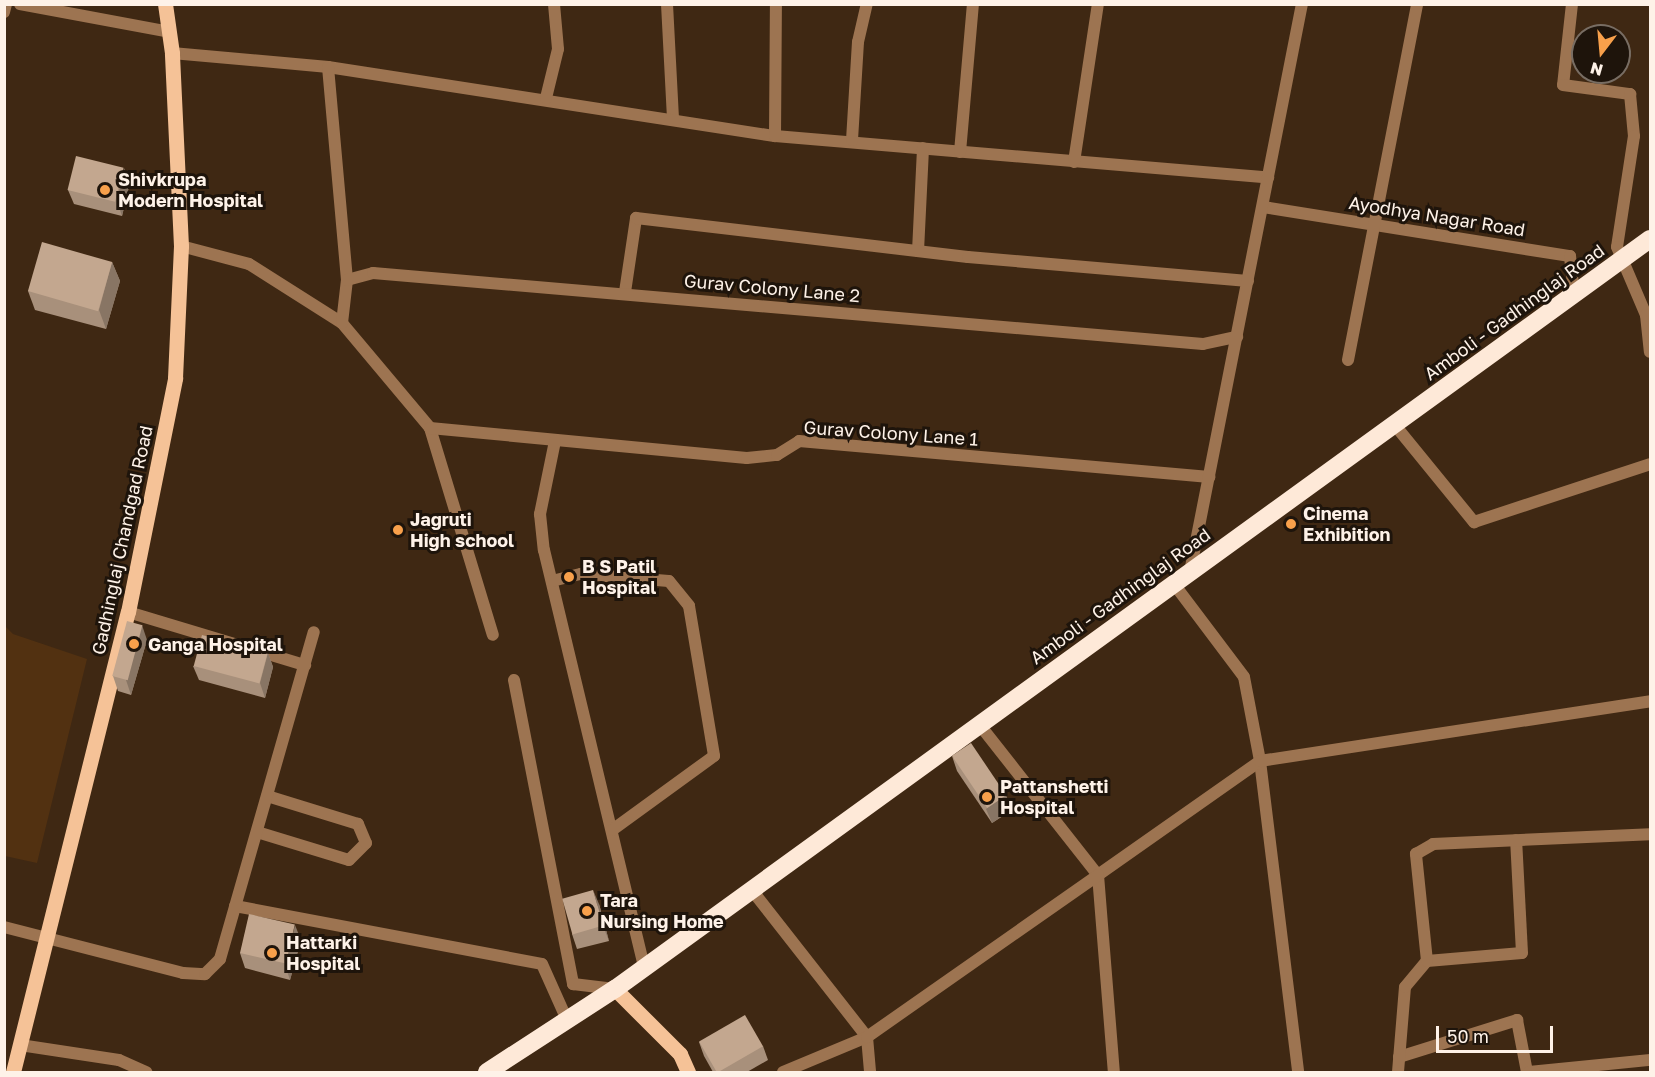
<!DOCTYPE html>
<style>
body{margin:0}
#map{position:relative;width:1655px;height:1077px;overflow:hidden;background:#3f2813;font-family:"Golos Text",sans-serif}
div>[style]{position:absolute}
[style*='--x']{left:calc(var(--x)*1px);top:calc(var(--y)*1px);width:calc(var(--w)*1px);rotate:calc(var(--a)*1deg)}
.green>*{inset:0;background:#523111}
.street>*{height:12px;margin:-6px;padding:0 6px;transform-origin:6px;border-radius:6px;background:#9d7451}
.primary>*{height:15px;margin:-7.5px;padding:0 7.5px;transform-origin:7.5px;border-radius:7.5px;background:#f5c297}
.highway>*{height:18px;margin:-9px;padding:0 9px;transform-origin:9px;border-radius:9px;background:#fee9d8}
.wall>*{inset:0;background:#a8907b}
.shaded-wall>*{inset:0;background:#887564}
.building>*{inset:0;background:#c3a78f;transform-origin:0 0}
.dots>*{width:16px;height:16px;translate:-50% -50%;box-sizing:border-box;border:3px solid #1e140b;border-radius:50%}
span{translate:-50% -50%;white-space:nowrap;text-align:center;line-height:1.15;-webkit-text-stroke:6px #1e140b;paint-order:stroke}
.poi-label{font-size:18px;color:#fef2e8;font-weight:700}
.left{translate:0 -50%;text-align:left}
.street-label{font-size:18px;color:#fef2e8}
.frame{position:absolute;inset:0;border:6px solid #fef2e8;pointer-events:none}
.north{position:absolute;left:1571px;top:24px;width:60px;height:60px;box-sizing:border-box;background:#1e140b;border:2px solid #786d63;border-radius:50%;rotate:196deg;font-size:16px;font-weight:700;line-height:24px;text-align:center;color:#fef2e8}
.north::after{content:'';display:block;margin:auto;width:21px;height:27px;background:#f8a04b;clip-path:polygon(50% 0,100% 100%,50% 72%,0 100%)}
.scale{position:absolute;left:1436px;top:1026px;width:117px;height:27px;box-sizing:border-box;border:3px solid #fef2e8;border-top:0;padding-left:8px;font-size:18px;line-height:21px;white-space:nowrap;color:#fef2e8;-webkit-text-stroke:4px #1e140b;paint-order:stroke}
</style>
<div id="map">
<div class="green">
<i style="clip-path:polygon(4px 625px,13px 634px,87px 659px,37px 863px,5px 856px)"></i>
</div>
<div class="street">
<i style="--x:20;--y:4;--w:152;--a:10.6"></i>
<i style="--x:667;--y:4;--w:115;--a:87"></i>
<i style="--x:1572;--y:4;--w:81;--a:96.3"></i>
<i style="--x:1563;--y:85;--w:68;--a:7.7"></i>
<i style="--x:1630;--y:94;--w:42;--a:84.6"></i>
<i style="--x:1634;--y:136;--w:112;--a:98.7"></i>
<i style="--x:1617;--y:247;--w:74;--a:66.9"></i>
<i style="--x:1646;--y:315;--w:37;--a:84"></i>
<i style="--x:4;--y:12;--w:8;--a:-76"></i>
<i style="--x:172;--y:53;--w:157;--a:5.1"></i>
<i style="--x:328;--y:67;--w:452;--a:8.8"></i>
<i style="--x:775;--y:136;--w:495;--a:4.8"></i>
<i style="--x:328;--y:67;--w:214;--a:84.9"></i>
<i style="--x:546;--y:98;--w:50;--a:-76.2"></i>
<i style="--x:558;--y:49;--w:45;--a:-95.1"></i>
<i style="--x:775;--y:136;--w:132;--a:-89.6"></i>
<i style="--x:852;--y:140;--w:98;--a:-86.5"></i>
<i style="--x:858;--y:42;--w:39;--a:-77"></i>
<i style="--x:960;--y:152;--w:149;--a:-85"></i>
<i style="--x:1074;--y:162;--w:160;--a:-81.4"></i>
<i style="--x:1263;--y:207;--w:311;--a:9.1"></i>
<i style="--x:1570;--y:256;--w:36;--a:84"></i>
<i style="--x:181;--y:246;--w:70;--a:14.8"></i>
<i style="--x:249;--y:264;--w:110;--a:32.4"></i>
<i style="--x:342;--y:323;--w:137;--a:50"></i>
<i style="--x:430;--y:428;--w:216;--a:73.1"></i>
<i style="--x:918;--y:251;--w:103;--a:-87.2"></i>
<i style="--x:625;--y:292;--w:75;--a:-81.5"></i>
<i style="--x:636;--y:218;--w:334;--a:6.7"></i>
<i style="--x:968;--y:257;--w:281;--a:4.9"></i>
<i style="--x:342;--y:323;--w:43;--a:-83.4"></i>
<i style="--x:347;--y:280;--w:27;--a:-15"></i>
<i style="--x:373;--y:273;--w:833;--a:4.89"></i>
<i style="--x:1203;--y:344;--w:35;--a:-12"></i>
<i style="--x:1348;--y:360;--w:363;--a:-79"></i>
<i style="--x:1394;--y:424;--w:127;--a:50.8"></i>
<i style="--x:1474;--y:522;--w:185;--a:-18.2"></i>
<i style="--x:430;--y:428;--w:318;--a:5.4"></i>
<i style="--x:747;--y:458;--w:30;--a:-6"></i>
<i style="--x:777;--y:455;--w:26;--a:-32"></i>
<i style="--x:799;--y:441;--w:412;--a:5"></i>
<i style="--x:555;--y:441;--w:75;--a:101.6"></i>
<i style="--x:540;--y:514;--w:36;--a:84"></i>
<i style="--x:544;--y:550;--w:428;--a:76.5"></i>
<i style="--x:1190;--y:572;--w:579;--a:-78.85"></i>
<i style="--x:552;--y:581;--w:30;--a:-14"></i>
<i style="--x:581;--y:574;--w:88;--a:4.5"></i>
<i style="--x:669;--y:581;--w:32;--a:51"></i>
<i style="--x:689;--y:606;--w:152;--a:80.5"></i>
<i style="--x:714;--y:756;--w:126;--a:144"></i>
<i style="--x:1174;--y:584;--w:116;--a:53"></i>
<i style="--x:1244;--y:677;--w:86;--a:79.2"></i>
<i style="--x:1260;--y:761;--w:313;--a:83"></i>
<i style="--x:128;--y:612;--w:185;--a:16.7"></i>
<i style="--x:514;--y:680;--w:310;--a:79"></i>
<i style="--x:573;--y:984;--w:42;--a:6.8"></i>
<i style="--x:979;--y:724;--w:192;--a:51.8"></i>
<i style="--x:1098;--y:875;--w:198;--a:-35.1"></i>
<i style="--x:1260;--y:761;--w:395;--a:-8.7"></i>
<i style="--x:257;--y:832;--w:96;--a:16.9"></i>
<i style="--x:349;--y:860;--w:24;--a:-45"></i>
<i style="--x:366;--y:843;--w:21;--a:-113"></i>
<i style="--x:358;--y:824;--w:95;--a:-162.9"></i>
<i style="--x:1098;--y:875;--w:198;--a:85.4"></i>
<i style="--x:751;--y:889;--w:188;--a:51.9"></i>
<i style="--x:867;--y:1037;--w:35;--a:85"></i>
<i style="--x:235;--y:906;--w:312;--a:10.7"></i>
<i style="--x:542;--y:964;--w:61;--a:65.9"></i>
<i style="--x:4;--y:927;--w:185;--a:14.4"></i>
<i style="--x:183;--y:973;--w:22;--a:3"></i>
<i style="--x:205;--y:974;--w:21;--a:-45"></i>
<i style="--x:220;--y:959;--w:340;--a:-74"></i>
<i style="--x:1427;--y:961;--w:95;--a:-4.8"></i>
<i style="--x:1522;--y:953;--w:113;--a:-93"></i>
<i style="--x:20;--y:1045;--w:100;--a:8.6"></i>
<i style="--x:119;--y:1060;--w:30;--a:24"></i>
<i style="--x:1399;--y:1057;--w:124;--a:-17.4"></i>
<i style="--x:1517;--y:1020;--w:53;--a:79.1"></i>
<i style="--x:783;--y:1072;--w:91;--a:-22.6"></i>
<i style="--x:867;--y:1037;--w:282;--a:-35"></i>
<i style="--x:1398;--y:1072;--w:85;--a:-85.3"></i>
<i style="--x:1405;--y:987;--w:34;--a:-50"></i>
<i style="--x:1427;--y:961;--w:108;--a:-95.9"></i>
<i style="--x:1416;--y:854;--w:20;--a:-30"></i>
<i style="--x:1433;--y:844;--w:217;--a:-2.6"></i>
<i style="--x:1529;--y:1072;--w:122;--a:-5.7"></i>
</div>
<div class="primary">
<i style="--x:615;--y:989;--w:92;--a:45"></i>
<i style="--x:680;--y:1054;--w:20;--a:66"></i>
<i style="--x:13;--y:1072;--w:474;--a:-76"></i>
<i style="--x:128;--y:612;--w:239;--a:-78.6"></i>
<i style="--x:175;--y:378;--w:132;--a:-87.4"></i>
<i style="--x:181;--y:246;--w:193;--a:-92.7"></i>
<i style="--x:172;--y:53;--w:49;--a:-98.1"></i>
</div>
<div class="highway">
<i style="--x:487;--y:1072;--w:153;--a:-33"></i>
<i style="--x:615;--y:989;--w:1278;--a:-35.93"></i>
</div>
<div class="wall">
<i style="clip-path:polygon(130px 182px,122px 216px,74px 204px,68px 190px)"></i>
<i style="clip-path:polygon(112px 262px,120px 281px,106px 329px,35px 310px,28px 291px)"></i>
<i style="clip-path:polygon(147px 640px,131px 695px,118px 691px,113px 676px)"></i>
<i style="clip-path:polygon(268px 653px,273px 667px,265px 698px,199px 680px,193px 666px)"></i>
<i style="clip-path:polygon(952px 756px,1012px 810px,992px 823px,957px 771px)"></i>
<i style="clip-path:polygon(599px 904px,609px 941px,577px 949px,572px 934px)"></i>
<i style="clip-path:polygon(301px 940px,290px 980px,245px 968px,240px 953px)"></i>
<i style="clip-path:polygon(699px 1042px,763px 1046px,768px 1060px,747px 1072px,713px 1072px,704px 1056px)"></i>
</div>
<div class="shaded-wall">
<i style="clip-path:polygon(124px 168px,130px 182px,122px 216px,117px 201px)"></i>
<i style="clip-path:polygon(112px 262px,120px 281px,106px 329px,99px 310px)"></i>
<i style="clip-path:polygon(142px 625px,147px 640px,131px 695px,126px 680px)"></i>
<i style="clip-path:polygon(268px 653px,273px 667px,265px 698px,260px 683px)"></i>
<i style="clip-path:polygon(1006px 795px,1012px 810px,992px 823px,986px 809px)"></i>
<i style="clip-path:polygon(593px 890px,599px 904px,609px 941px,603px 926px)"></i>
<i style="clip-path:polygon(295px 925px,301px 940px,290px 980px,285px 965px)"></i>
</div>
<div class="building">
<i style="left:76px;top:156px;width:49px;height:35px;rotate:14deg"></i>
<i style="left:42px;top:242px;width:73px;height:51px;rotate:16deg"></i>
<i style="left:127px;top:621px;width:16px;height:57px;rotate:15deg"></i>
<i style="left:202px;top:635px;width:68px;height:32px;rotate:15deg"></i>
<i style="left:971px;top:743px;width:63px;height:23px;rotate:56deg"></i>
<i style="left:593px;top:890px;width:37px;height:32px;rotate:74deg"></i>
<i style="left:249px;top:914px;width:47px;height:40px;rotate:13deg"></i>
<i style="left:745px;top:1015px;width:36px;height:53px;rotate:60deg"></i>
</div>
<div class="dots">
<i style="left:105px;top:190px;background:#f8a04b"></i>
<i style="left:1291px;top:524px;background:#f8a04b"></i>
<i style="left:398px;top:530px;background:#f8a04b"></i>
<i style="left:569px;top:577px;background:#f8a04b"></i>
<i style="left:134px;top:644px;background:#f8a04b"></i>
<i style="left:987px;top:797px;background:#f8a04b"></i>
<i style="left:587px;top:911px;background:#f8a04b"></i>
<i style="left:272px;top:953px;background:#f8a04b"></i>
</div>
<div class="poi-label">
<span class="left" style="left:118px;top:190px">Shivkrupa<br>Modern Hospital</span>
<span class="left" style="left:1303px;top:524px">Cinema<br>Exhibition</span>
<span class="left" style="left:410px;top:530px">Jagruti<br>High school</span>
<span class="left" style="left:582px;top:577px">B S Patil<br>Hospital</span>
<span class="left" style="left:148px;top:644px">Ganga Hospital</span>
<span class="left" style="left:1000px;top:797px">Pattanshetti<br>Hospital</span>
<span class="left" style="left:600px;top:911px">Tara<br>Nursing Home</span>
<span class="left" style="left:286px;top:953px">Hattarki<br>Hospital</span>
</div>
<div class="street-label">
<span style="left:1437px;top:216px;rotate:9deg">Ayodhya Nagar Road</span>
<span style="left:772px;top:288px;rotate:5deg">Gurav Colony Lane 2</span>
<span style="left:1514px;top:312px;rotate:-36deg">Amboli - Gadhinglaj Road</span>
<span style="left:891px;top:433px;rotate:4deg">Gurav Colony Lane 1</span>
<span style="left:122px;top:540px;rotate:-78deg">Gadhinglaj Chandgad Road</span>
<span style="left:1120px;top:596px;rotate:-36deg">Amboli - Gadhinglaj Road</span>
</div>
<div class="frame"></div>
<div class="north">N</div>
<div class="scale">50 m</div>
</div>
